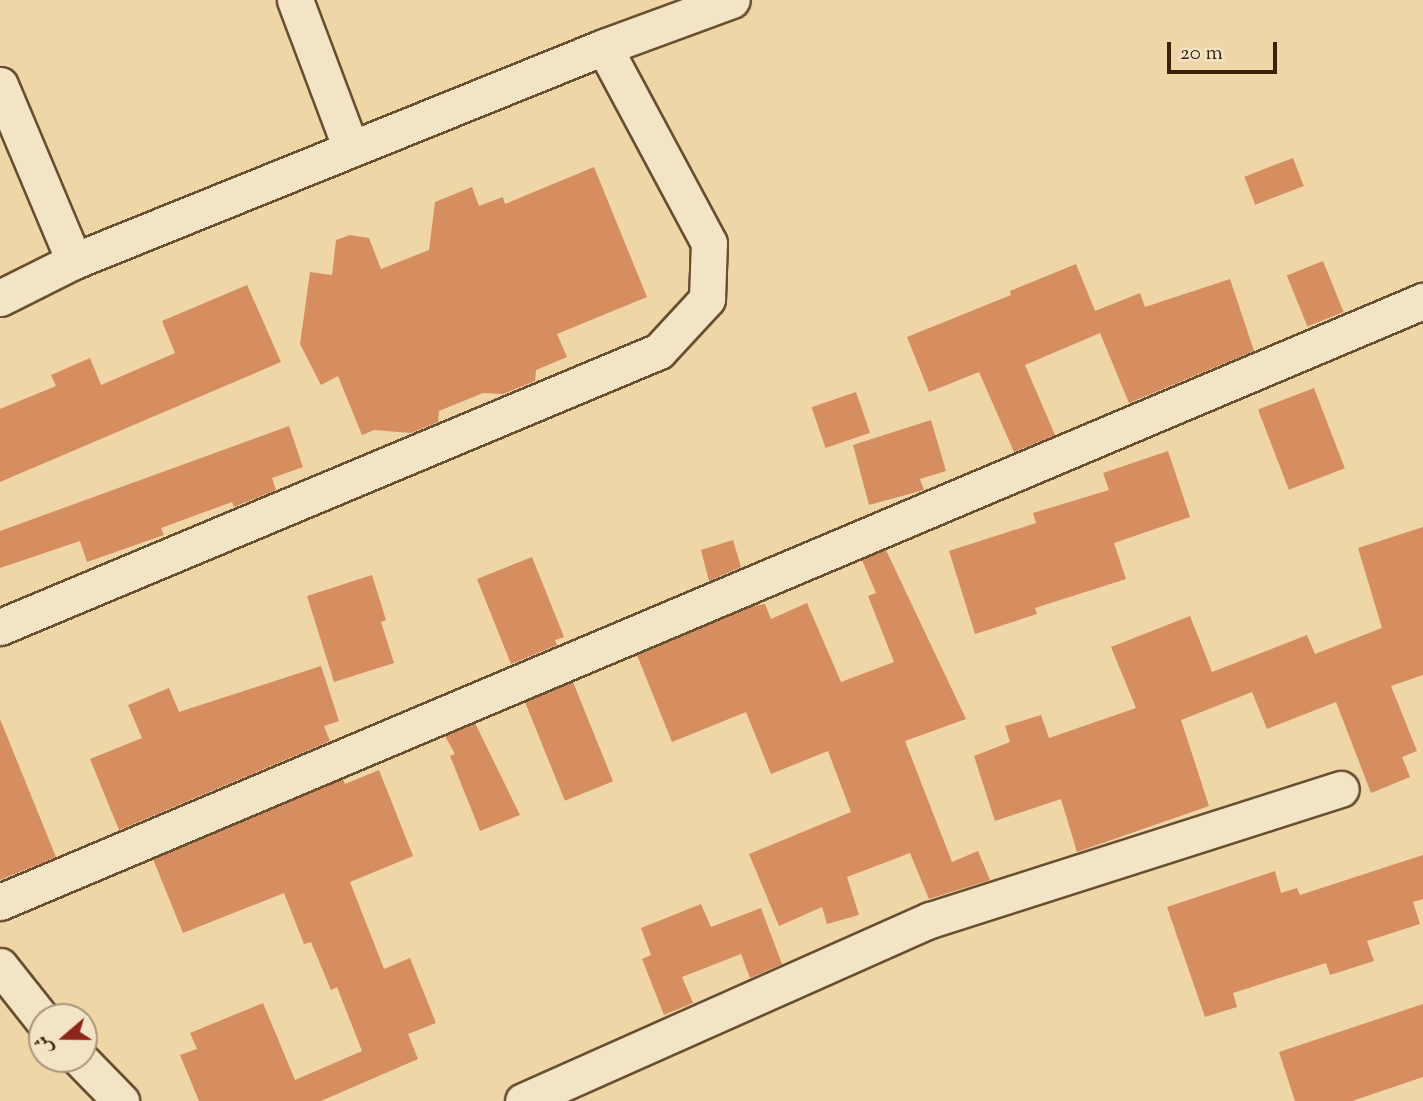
<!DOCTYPE html>
<meta charset="utf-8">
<style>
body{margin:0}
#map{position:relative;width:1423px;height:1101px;overflow:hidden;background:#eed6a7;font-family:"Sorts Mill Goudy",Amiri,serif}
div>[style]{position:absolute}
[style*='--x']{left:calc(var(--x)*1px);top:calc(var(--y)*1px);width:calc(var(--w)*1px);rotate:calc(var(--a)*1deg)}
.building>*{inset:0;background:#d68e61;transform-origin:0 0}
.roads{filter:drop-shadow(2px 0 #684f30) drop-shadow(-2px 0 #684f30) drop-shadow(0 2px #684f30) drop-shadow(0 -2px #684f30)}
.minor>*{height:35px;margin:-17.5px;padding:0 17.5px;transform-origin:17.5px;border-radius:17.5px;background:#f4e4c6}
span{translate:-50% -50%;white-space:nowrap;text-align:center;line-height:1.15;-webkit-text-stroke:5px #f4e4c6;paint-order:stroke}
.north{position:absolute;left:28px;top:1003px;width:70px;height:70px;box-sizing:border-box;background:#f4e4c6;border:2px solid #aa967a;border-radius:50%;rotate:250deg;font-size:19px;font-weight:700;line-height:28px;text-align:center;color:#3c2209}
.north::after{content:'';display:block;margin:auto;width:24px;height:32px;background:#8f2418;clip-path:polygon(50% 0,100% 100%,50% 72%,0 100%)}
.scale{position:absolute;left:1167px;top:42px;width:110px;height:32px;box-sizing:border-box;border:4px solid #3c2209;border-top:0;padding-left:9px;font-size:21px;line-height:24px;white-space:nowrap;color:#3c2209;-webkit-text-stroke:5px #f4e4c6;paint-order:stroke}
</style>
<div id="map">
<div class="building">
<i style="left:1293px;top:158px;width:30px;height:52px;rotate:69deg"></i>
<i style="clip-path:polygon(594px 167px,647px 297px,557px 334px,567px 357px,536px 370px,535px 381px,503px 394px,483px 393px,439px 411px,438px 422px,411px 433px,374px 430px,362px 435px,338px 376px,321px 385px,300px 344px,310px 272px,332px 275px,336px 240px,350px 235px,369px 238px,381px 269px,429px 250px,435px 202px,472px 187px,479px 206px,503px 197px,505px 204px)"></i>
<i style="left:1323px;top:261px;width:55px;height:39px;rotate:68deg"></i>
<i style="clip-path:polygon(1076px 264px,1095px 311px,1140px 293px,1145px 307px,1230px 279px,1254px 351px,1129px 403px,1100px 333px,1025px 365px,1055px 435px,1014px 452px,979px 372px,929px 392px,907px 337px,1011px 295px,1010px 291px)"></i>
<i style="clip-path:polygon(247px 285px,281px 362px,0 482px,0 409px,56px 386px,51px 375px,90px 358px,101px 385px,175px 353px,162px 321px)"></i>
<i style="left:1314px;top:388px;width:86px;height:60px;rotate:69deg"></i>
<i style="left:856px;top:392px;width:43px;height:47px;rotate:71deg"></i>
<i style="clip-path:polygon(931px 420px,946px 471px,920px 479px,924px 490px,869px 505px,853px 445px)"></i>
<i style="clip-path:polygon(289px 426px,303px 467px,272px 478px,276px 490px,234px 507px,232px 502px,161px 528px,164px 535px,87px 562px,80px 541px,0 568px,0 531px)"></i>
<i style="clip-path:polygon(1168px 451px,1190px 517px,1114px 543px,1126px 579px,1035px 608px,1037px 614px,975px 634px,949px 551px,1036px 523px,1033px 513px,1109px 490px,1103px 473px)"></i>
<i style="clip-path:polygon(1423px 527px,1423px 675px,1391px 686px,1417px 751px,1402px 757px,1410px 777px,1371px 793px,1336px 702px,1267px 729px,1252px 692px,1181px 720px,1209px 806px,1077px 852px,1061px 799px,995px 821px,974px 756px,1010px 742px,1005px 726px,1041px 715px,1049px 738px,1136px 708px,1111px 647px,1190px 616px,1212px 672px,1307px 635px,1315px 654px,1382px 628px,1358px 548px)"></i>
<i style="clip-path:polygon(733px 540px,741px 567px,709px 581px,701px 550px)"></i>
<i style="clip-path:polygon(886px 550px,966px 719px,905px 741px,952px 862px,978px 851px,990px 880px,929px 899px,910px 853px,847px 877px,859px 915px,827px 924px,822px 907px,779px 926px,749px 854px,851px 812px,828px 751px,771px 774px,746px 712px,672px 742px,637px 655px,752px 606px,765px 604px,771px 619px,807px 603px,841px 682px,894px 662px,868px 596px,876px 593px,862px 560px)"></i>
<i style="clip-path:polygon(532px 557px,564px 637px,555px 640px,557px 645px,511px 664px,477px 579px)"></i>
<i style="clip-path:polygon(372px 575px,386px 620px,381px 622px,394px 663px,334px 682px,307px 596px)"></i>
<i style="clip-path:polygon(321px 666px,339px 721px,324px 726px,330px 741px,119px 830px,90px 759px,142px 738px,128px 705px,169px 688px,179px 712px)"></i>
<i style="left:573px;top:682px;width:107px;height:52px;rotate:68deg"></i>
<i style="clip-path:polygon(0 719px,56px 857px,0 880px)"></i>
<i style="clip-path:polygon(475px 723px,520px 815px,480px 831px,450px 756px,455px 754px,445px 736px)"></i>
<i style="clip-path:polygon(379px 770px,413px 856px,350px 882px,384px 969px,410px 958px,436px 1023px,408px 1034px,418px 1059px,321px 1101px,199px 1101px,180px 1055px,197px 1049px,190px 1033px,263px 1003px,295px 1080px,362px 1051px,337px 987px,331px 990px,311px 942px,304px 944px,284px 893px,183px 933px,153px 859px,343px 779px,345px 784px)"></i>
<i style="clip-path:polygon(1423px 855px,1423px 899px,1413px 902px,1420px 924px,1367px 941px,1374px 961px,1330px 975px,1326px 963px,1233px 993px,1237px 1007px,1205px 1017px,1167px 907px,1275px 871px,1281px 893px,1297px 888px,1300px 895px)"></i>
<i style="clip-path:polygon(701px 904px,711px 927px,761px 908px,782px 964px,750px 978px,741px 954px,682px 977px,693px 1003px,664px 1015px,642px 959px,651px 955px,641px 928px)"></i>
<i style="clip-path:polygon(1423px 1004px,1423px 1077px,1352px 1101px,1295px 1101px,1279px 1052px)"></i>
</div>
<div class="roads">
<div class="minor">
<i style="--x:295;--y:0;--w:159;--a:69.4"></i>
<i style="--x:0;--y:85;--w:191;--a:67.2"></i>
<i style="--x:0;--y:298;--w:83;--a:-26.6"></i>
<i style="--x:74;--y:261;--w:572;--a:-21.99"></i>
<i style="--x:604;--y:47;--w:136;--a:-20.2"></i>
<i style="--x:0;--y:627;--w:714;--a:-22.72"></i>
<i style="--x:659;--y:351;--w:71;--a:-47.3"></i>
<i style="--x:707;--y:299;--w:56;--a:-88"></i>
<i style="--x:709;--y:243;--w:222;--a:-118.2"></i>
<i style="--x:0;--y:902;--w:1545;--a:-22.9"></i>
<i style="--x:0;--y:966;--w:68;--a:51.6"></i>
<i style="--x:80;--y:1059;--w:59;--a:45.7"></i>
<i style="--x:523;--y:1101;--w:445;--a:-24"></i>
<i style="--x:930;--y:920;--w:431;--a:-17.7"></i>
</div>
</div>
<div class="north">ش</div>
<div class="scale">20 m</div>
</div>
